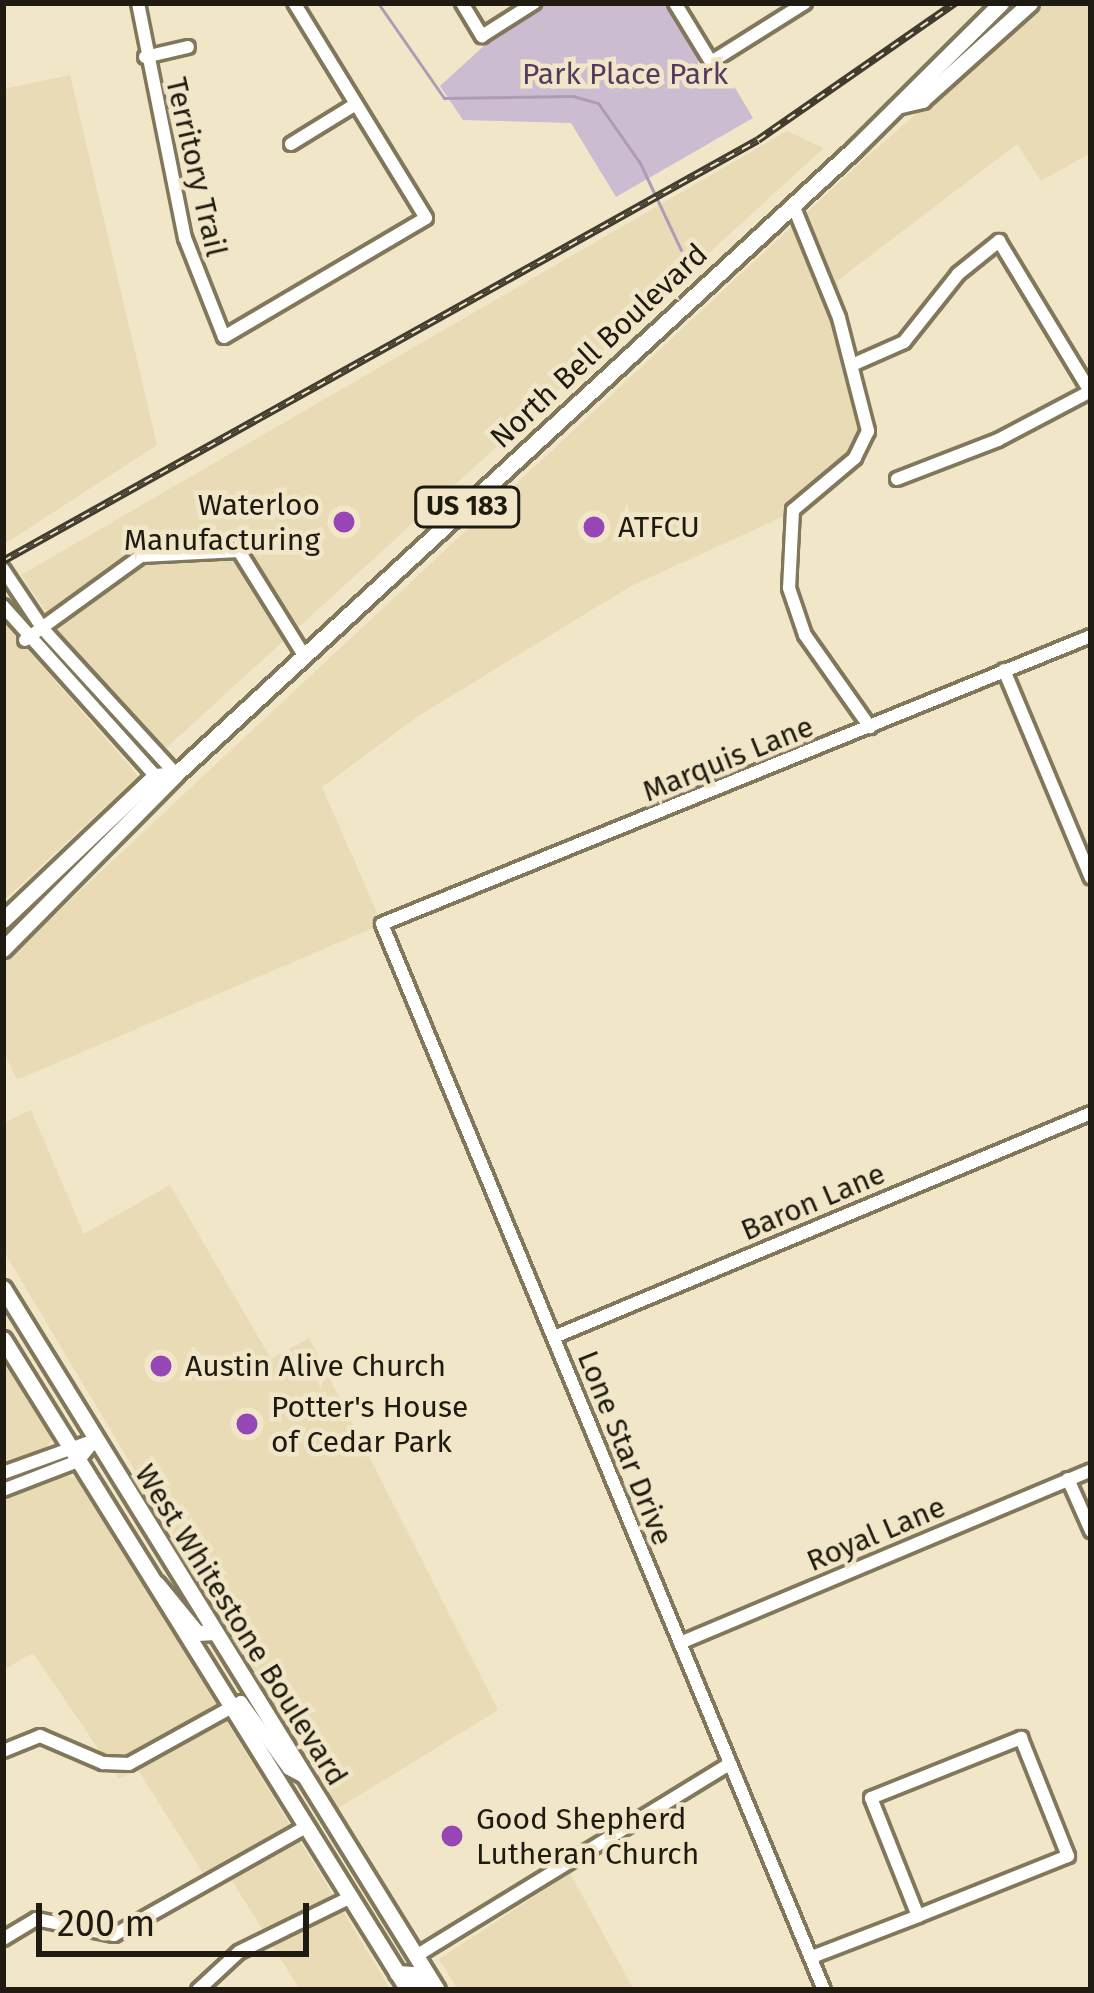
<!DOCTYPE html>
<style>
body{margin:0}
#map{position:relative;width:1094px;height:1993px;overflow:hidden;background:#f1e7c8;font-family:"Fira Sans",sans-serif}
div>[style]{position:absolute}
[style*='--x']{left:calc(var(--x)*1px);top:calc(var(--y)*1px);width:calc(var(--w)*1px);rotate:calc(var(--a)*1deg)}
.built>*{inset:0;background:#e8dbb6}
.green>*{inset:0;background:#cbbcd2}
.stream>*{height:3px;margin:-1.5px;padding:0 1.5px;transform-origin:1.5px;border-radius:1.5px;background:#ae9bb6}
.roads{filter:drop-shadow(3px 0 #81785c) drop-shadow(-3px 0 #81785c) drop-shadow(0 3px #81785c) drop-shadow(0 -3px #81785c)}
.minor>*{height:12px;margin:-6px;padding:0 6px;transform-origin:6px;border-radius:6px;background:#fff}
.major>*{height:15px;margin:-7.5px;padding:0 7.5px;transform-origin:7.5px;border-radius:7.5px;background:#fff}
.rail>*{height:8px;margin-top:-4px;transform-origin:0;background:repeating-linear-gradient(90deg,#f1e7c8 0 9px,#413c2e 0 18px);box-sizing:border-box;border-block:3px solid #413c2e}
.dots>*{width:33px;height:33px;translate:-50% -50%;box-sizing:border-box;border:6px solid #f1e7c8;border-radius:50%}
span{translate:-50% -50%;white-space:nowrap;text-align:center;line-height:1.15;-webkit-text-stroke:9px #f1e7c8;paint-order:stroke}
.shield-label span{padding:3px 9px;background:#f1e7c8;border:3px solid;border-radius:9px;-webkit-text-stroke-width:0}
.shield-label{font-size:27px;color:#1f1b10;font-weight:700}
.park-label{font-size:30px;color:#573a62}
.street-label{font-size:30px;color:#1f1b10}
.poi-label{font-size:30px;color:#1f1b10}
.right{translate:-100% -50%;text-align:right}
.left{translate:0 -50%;text-align:left}
.frame{position:absolute;inset:0;border:6px solid #1f1b10;pointer-events:none}
.scale{position:absolute;left:36px;top:1903px;width:273px;height:54px;box-sizing:border-box;border:6px solid #1f1b10;border-top:0;padding-left:15px;font-size:36px;line-height:42px;white-space:nowrap;color:#1f1b10;-webkit-text-stroke:9px #f1e7c8;paint-order:stroke}
</style>
<div id="map">
<div class="built">
<i style="clip-path:polygon(1045px 3px,1091px 3px,1091px 153px,1041px 181px,1017px 144px,837px 281px,872px 418px,871px 445px,854px 466px,800px 509px,631px 586px,417px 717px,322px 787px,382px 924px,17px 1080px,3px 1050px,3px 963px,864px 159px)"></i>
<i style="clip-path:polygon(70px 75px,157px 445px,3px 545px,3px 89px)"></i>
<i style="clip-path:polygon(787px 131px,824px 148px,164px 750px,57px 629px,21px 575px)"></i>
<i style="clip-path:polygon(3px 621px,138px 776px,3px 901px)"></i>
<i style="clip-path:polygon(31px 1110px,84px 1234px,170px 1185px,271px 1359px,309px 1338px,498px 1710px,337px 1809px,3px 1250px,3px 1123px)"></i>
<i style="clip-path:polygon(3px 1359px,53px 1438px,39px 1457px,3px 1467px)"></i>
<i style="clip-path:polygon(67px 1476px,78px 1478px,391px 1990px,300px 1990px,231px 1879px,213px 1889px,138px 1770px,119px 1779px,33px 1653px,3px 1670px,3px 1498px)"></i>
<i style="clip-path:polygon(570px 1873px,634px 1990px,458px 1990px,439px 1959px)"></i>
</div>
<div class="green">
<i style="clip-path:polygon(545px 3px,669px 3px,698px 51px,698px 69px,712px 77px,725px 71px,753px 118px,616px 197px,571px 123px,463px 120px,440px 86px,499px 32px)"></i>
</div>
<div class="stream">
<i style="--x:378;--y:3;--w:116;--a:55.2"></i>
<i style="--x:444;--y:98;--w:129;--a:-0.9"></i>
<i style="--x:573;--y:96;--w:26;--a:16"></i>
<i style="--x:598;--y:103;--w:73;--a:55"></i>
<i style="--x:640;--y:163;--w:96;--a:64.8"></i>
</div>
<div class="roads">
<div class="minor">
<i style="--x:138;--y:3;--w:240;--a:78.7"></i>
<i style="--x:185;--y:238;--w:106;--a:68.5"></i>
<i style="--x:224;--y:337;--w:234;--a:-30.5"></i>
<i style="--x:426;--y:218;--w:252;--a:-121.5"></i>
<i style="--x:462;--y:3;--w:39;--a:59"></i>
<i style="--x:482;--y:36;--w:62;--a:-32.4"></i>
<i style="--x:675;--y:3;--w:69;--a:58.6"></i>
<i style="--x:711;--y:62;--w:111;--a:-32.1"></i>
<i style="--x:145;--y:57;--w:44;--a:-13.1"></i>
<i style="--x:291;--y:144;--w:76;--a:-31.6"></i>
<i style="--x:793;--y:205;--w:122;--a:67.8"></i>
<i style="--x:839;--y:318;--w:117;--a:75.6"></i>
<i style="--x:868;--y:431;--w:30;--a:116"></i>
<i style="--x:855;--y:458;--w:81;--a:140"></i>
<i style="--x:793;--y:510;--w:78;--a:92.9"></i>
<i style="--x:789;--y:588;--w:50;--a:71.2"></i>
<i style="--x:805;--y:635;--w:113;--a:54.8"></i>
<i style="--x:852;--y:365;--w:57;--a:-23.9"></i>
<i style="--x:904;--y:342;--w:87;--a:-51.5"></i>
<i style="--x:958;--y:274;--w:53;--a:-38.8"></i>
<i style="--x:999;--y:241;--w:175;--a:58.8"></i>
<i style="--x:897;--y:479;--w:108;--a:-21.1"></i>
<i style="--x:998;--y:440;--w:105;--a:-27.8"></i>
<i style="--x:3;--y:569;--w:72;--a:56.3"></i>
<i style="--x:43;--y:629;--w:197;--a:47.5"></i>
<i style="--x:3;--y:606;--w:232;--a:48.1"></i>
<i style="--x:25;--y:640;--w:143;--a:-35.9"></i>
<i style="--x:141;--y:556;--w:98;--a:-2.9"></i>
<i style="--x:239;--y:551;--w:125;--a:58.1"></i>
<i style="--x:1004;--y:670;--w:225;--a:67.3"></i>
<i style="--x:554;--y:1337;--w:582;--a:-22.64"></i>
<i style="--x:3;--y:1473;--w:98;--a:-19.7"></i>
<i style="--x:1068;--y:1479;--w:57;--a:66.1"></i>
<i style="--x:3;--y:1490;--w:80;--a:-21.1"></i>
<i style="--x:78;--y:1461;--w:27;--a:-51"></i>
<i style="--x:680;--y:1643;--w:446;--a:-22.8"></i>
<i style="--x:1021;--y:1738;--w:127;--a:68.3"></i>
<i style="--x:1068;--y:1856;--w:162;--a:158.2"></i>
<i style="--x:918;--y:1916;--w:127;--a:-111.7"></i>
<i style="--x:871;--y:1798;--w:162;--a:-21.8"></i>
<i style="--x:3;--y:1751;--w:40;--a:-22"></i>
<i style="--x:40;--y:1736;--w:69;--a:23.2"></i>
<i style="--x:103;--y:1763;--w:26;--a:2"></i>
<i style="--x:129;--y:1764;--w:128;--a:-29"></i>
<i style="--x:241;--y:1702;--w:82;--a:54.4"></i>
<i style="--x:289;--y:1769;--w:15;--a:28"></i>
<i style="--x:3;--y:1939;--w:39;--a:-31"></i>
<i style="--x:36;--y:1919;--w:80;--a:11.6"></i>
<i style="--x:114;--y:1935;--w:220;--a:-29.4"></i>
<i style="--x:416;--y:1956;--w:367;--a:-31.5"></i>
<i style="--x:812;--y:1957;--w:114;--a:-21.1"></i>
<i style="--x:198;--y:1990;--w:56;--a:-42.8"></i>
<i style="--x:239;--y:1952;--w:125;--a:-26.2"></i>
<i style="--x:824;--y:1990;--w:1154;--a:-112.52"></i>
<i style="--x:382;--y:924;--w:765;--a:-22.11"></i>
</div>
<div class="major">
<i style="--x:901;--y:105;--w:22;--a:-13"></i>
<i style="--x:922;--y:100;--w:145;--a:-41.9"></i>
<i style="--x:3;--y:920;--w:209;--a:-43.5"></i>
<i style="--x:155;--y:776;--w:21;--a:-5"></i>
<i style="--x:3;--y:949;--w:246;--a:-45.3"></i>
<i style="--x:176;--y:774;--w:922;--a:-42.67"></i>
<i style="--x:854;--y:149;--w:207;--a:-44.8"></i>
<i style="--x:3;--y:1288;--w:825;--a:58.27"></i>
<i style="--x:3;--y:1339;--w:767;--a:58.11"></i>
<i style="--x:157;--y:1584;--w:63;--a:50.8"></i>
<i style="--x:197;--y:1633;--w:18;--a:-3"></i>
<i style="--x:397;--y:1973;--w:15;--a:4"></i>
<i style="--x:412;--y:1974;--w:20;--a:53"></i>
</div>
</div>
<div class="rail">
<i style="--x:3;--y:561;--w:864;--a:-29.14"></i>
<i style="--x:758;--y:140;--w:240;--a:-34.8"></i>
</div>
<div class="dots">
<i style="left:344px;top:522px;background:#9746b5"></i>
<i style="left:594px;top:527px;background:#9746b5"></i>
<i style="left:161px;top:1366px;background:#9746b5"></i>
<i style="left:247px;top:1424px;background:#9746b5"></i>
<i style="left:452px;top:1836px;background:#9746b5"></i>
</div>
<div class="shield-label">
<span style="left:467px;top:507px">US 183</span>
</div>
<div class="park-label">
<span style="left:625px;top:74px">Park Place Park</span>
</div>
<div class="street-label">
<span style="left:196px;top:167px;rotate:77deg">Territory Trail</span>
<span style="left:599px;top:346px;rotate:-43deg">North Bell Boulevard</span>
<span style="left:728px;top:759px;rotate:-22deg">Marquis Lane</span>
<span style="left:813px;top:1202px;rotate:-23deg">Baron Lane</span>
<span style="left:625px;top:1448px;rotate:68deg">Lone Star Drive</span>
<span style="left:876px;top:1534px;rotate:-23deg">Royal Lane</span>
<span style="left:241px;top:1625px;rotate:58deg">West Whitestone Boulevard</span>
</div>
<div class="poi-label">
<span class="right" style="left:320px;top:522px">Waterloo<br>Manufacturing</span>
<span class="left" style="left:618px;top:527px">ATFCU</span>
<span class="left" style="left:185px;top:1366px">Austin Alive Church</span>
<span class="left" style="left:271px;top:1424px">Potter's House<br>of Cedar Park</span>
<span class="left" style="left:476px;top:1836px">Good Shepherd<br>Lutheran Church</span>
</div>
<div class="frame"></div>
<div class="scale">200 m</div>
</div>
